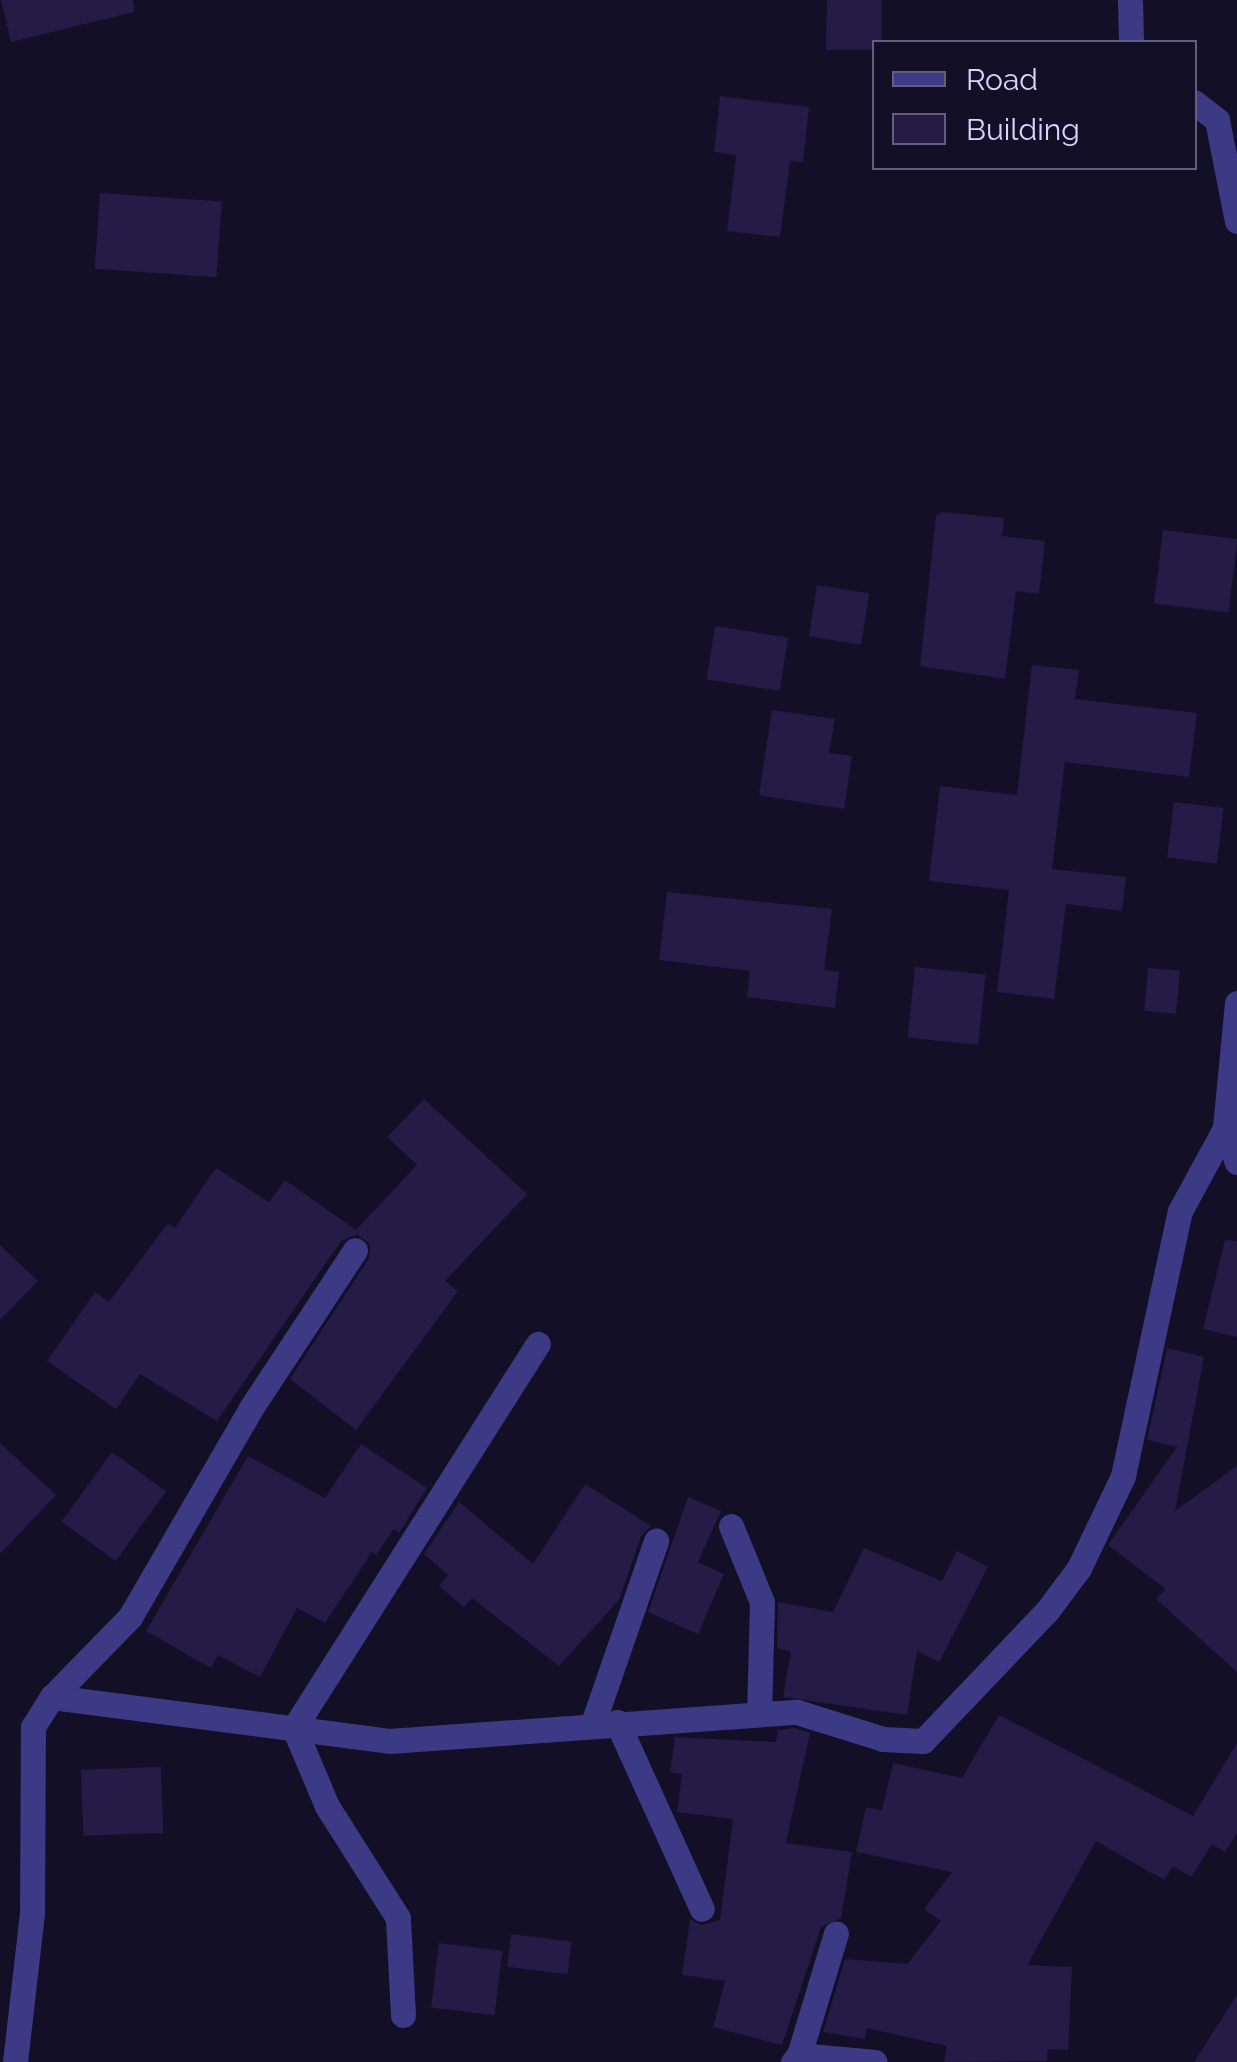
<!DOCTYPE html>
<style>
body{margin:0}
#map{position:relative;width:1237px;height:2062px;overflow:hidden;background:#130f26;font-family:Raleway,sans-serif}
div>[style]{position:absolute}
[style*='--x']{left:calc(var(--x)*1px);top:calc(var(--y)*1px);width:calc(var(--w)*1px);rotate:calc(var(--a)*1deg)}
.building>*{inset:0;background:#241b47;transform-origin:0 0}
.minor>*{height:25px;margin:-12.5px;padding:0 12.5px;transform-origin:12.5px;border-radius:12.5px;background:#3d3a85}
span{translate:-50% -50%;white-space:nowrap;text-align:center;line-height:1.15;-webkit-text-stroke:8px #130f26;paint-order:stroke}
.legend{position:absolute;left:872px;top:40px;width:325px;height:130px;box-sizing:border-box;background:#130f26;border:2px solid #625e7d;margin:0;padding:12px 18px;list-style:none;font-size:30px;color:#d9d4ff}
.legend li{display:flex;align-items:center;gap:20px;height:50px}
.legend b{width:50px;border:2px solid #625e7d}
</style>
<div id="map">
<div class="building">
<i style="clip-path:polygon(1px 0,133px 0,134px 12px,11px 42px)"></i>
<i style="clip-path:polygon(827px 0,882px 0,882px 42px,874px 42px,874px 50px,826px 50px)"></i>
<i style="clip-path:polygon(720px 96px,809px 107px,803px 162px,790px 161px,780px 237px,727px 231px,736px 155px,714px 152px)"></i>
<i style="left:100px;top:193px;width:122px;height:76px;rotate:4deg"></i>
<i style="clip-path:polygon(942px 512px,1004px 518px,1002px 536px,1045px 541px,1039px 594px,1016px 591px,1005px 679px,920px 666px,936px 516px)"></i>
<i style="left:1163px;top:530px;width:75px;height:74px;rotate:7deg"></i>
<i style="left:817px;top:585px;width:53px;height:52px;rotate:9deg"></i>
<i style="left:715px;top:626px;width:74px;height:54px;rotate:9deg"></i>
<i style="clip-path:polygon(1032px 665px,1079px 670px,1075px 699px,1197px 713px,1189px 777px,1065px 762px,1052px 869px,1126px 877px,1122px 911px,1066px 904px,1054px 999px,997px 992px,1009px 890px,929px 881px,940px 786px,1017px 795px)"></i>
<i style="clip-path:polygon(772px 710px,835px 719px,829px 753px,852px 756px,844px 809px,759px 795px)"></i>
<i style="left:1174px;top:802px;width:50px;height:56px;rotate:7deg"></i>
<i style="clip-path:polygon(667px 892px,832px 909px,824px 970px,839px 972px,835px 1008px,747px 997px,750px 971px,659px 960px)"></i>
<i style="left:915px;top:967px;width:71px;height:71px;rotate:6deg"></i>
<i style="left:1148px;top:968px;width:32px;height:43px;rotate:5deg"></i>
<i style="clip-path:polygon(424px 1099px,527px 1194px,445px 1281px,458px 1291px,356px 1430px,290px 1379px,369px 1258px,370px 1244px,357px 1234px,341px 1241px,217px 1421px,140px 1374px,116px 1409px,47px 1361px,95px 1292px,109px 1302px,168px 1223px,175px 1228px,216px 1168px,269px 1202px,285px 1180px,356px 1230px,417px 1165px,387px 1137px)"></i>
<i style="clip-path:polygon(1225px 1240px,1237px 1241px,1237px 1337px,1203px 1329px)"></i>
<i style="clip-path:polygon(0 1245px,38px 1281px,0 1320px)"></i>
<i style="clip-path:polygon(1167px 1348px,1204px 1357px,1175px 1511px,1237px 1466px,1237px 1672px,1156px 1599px,1166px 1589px,1108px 1545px,1177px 1447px,1147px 1440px)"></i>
<i style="clip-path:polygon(0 1443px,56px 1495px,0 1554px)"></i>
<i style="clip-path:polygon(361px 1444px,427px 1488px,399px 1533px,394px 1529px,376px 1555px,372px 1552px,325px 1623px,297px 1608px,260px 1677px,218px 1655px,211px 1668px,146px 1631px,248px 1456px,325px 1498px)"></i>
<i style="left:112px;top:1452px;width:67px;height:86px;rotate:36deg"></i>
<i style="clip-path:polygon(585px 1484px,651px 1526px,641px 1536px,619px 1600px,559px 1666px,472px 1598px,464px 1607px,439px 1586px,448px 1575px,424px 1554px,459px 1502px,533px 1564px)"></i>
<i style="clip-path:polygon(688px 1497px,721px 1511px,698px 1562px,724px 1574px,698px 1634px,648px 1612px)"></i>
<i style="clip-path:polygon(864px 1548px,942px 1581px,957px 1551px,988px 1567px,939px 1662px,917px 1651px,907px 1715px,783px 1697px,791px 1651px,777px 1648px,778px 1602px,833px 1612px)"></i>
<i style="clip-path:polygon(999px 1715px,1193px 1816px,1237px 1743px,1237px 1833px,1225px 1852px,1212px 1844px,1191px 1877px,1173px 1866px,1164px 1880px,1096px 1841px,1027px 1965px,1072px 1967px,1068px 2050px,1048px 2049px,1047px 2061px,944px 2062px,947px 2046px,867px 2028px,865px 2039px,823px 2032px,845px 1959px,907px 1964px,941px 1921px,924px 1909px,952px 1872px,856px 1852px,866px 1807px,882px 1810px,893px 1763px,962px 1778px)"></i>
<i style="clip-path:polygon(795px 1728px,810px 1733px,786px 1843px,852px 1852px,841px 1918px,821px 1927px,782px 2045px,713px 2027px,725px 1981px,682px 1975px,690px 1919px,701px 1925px,720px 1920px,733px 1819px,677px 1812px,682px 1774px,670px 1772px,675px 1737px,776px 1742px,778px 1730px)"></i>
<i style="left:161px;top:1767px;width:66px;height:80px;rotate:88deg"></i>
<i style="left:511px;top:1934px;width:61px;height:33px;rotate:7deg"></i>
<i style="left:439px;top:1943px;width:64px;height:65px;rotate:7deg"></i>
<i style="clip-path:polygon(1237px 1995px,1237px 2062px,1194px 2062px)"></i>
</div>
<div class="minor">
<i style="--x:1130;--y:0;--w:42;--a:88.6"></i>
<i style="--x:1194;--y:102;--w:29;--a:38"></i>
<i style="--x:1217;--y:120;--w:103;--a:78.8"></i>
<i style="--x:1237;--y:1003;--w:126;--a:95.5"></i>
<i style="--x:1225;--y:1128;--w:36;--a:71"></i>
<i style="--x:731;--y:1526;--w:82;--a:67.8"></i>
<i style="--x:762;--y:1602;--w:111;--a:91.5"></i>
<i style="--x:52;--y:1697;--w:340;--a:7.4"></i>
<i style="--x:389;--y:1741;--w:409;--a:-4.1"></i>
<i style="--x:797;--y:1712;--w:90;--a:17.4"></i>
<i style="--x:883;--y:1739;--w:40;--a:2.9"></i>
<i style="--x:923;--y:1741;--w:180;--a:-46.4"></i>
<i style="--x:1047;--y:1611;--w:54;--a:-53.3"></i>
<i style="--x:1079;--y:1568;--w:102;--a:-64.4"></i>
<i style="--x:1123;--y:1476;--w:271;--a:-77.9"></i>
<i style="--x:1180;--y:1211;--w:94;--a:-61.5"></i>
<i style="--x:617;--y:1722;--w:205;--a:65.6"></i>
<i style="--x:593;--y:1723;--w:193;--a:-70.9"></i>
<i style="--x:403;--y:2015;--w:97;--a:-93"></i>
<i style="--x:398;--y:1918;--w:133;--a:-122.4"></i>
<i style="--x:327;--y:1806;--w:85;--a:-112.9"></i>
<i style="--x:294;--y:1728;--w:455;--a:-57.6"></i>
<i style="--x:799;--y:2055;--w:127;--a:-73.1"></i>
<i style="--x:15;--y:2062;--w:151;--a:-83.5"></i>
<i style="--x:32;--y:1912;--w:185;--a:-89.7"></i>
<i style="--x:33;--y:1727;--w:36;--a:-58"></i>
<i style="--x:52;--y:1697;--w:112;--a:-45.7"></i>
<i style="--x:130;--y:1617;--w:241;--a:-59.9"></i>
<i style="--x:251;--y:1408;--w:189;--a:-56.6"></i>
<i style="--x:793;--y:2062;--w:9;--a:-49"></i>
<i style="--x:799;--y:2055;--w:76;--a:5.3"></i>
</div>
<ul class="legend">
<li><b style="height:12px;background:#3d3a85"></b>Road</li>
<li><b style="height:28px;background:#241b47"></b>Building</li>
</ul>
</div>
